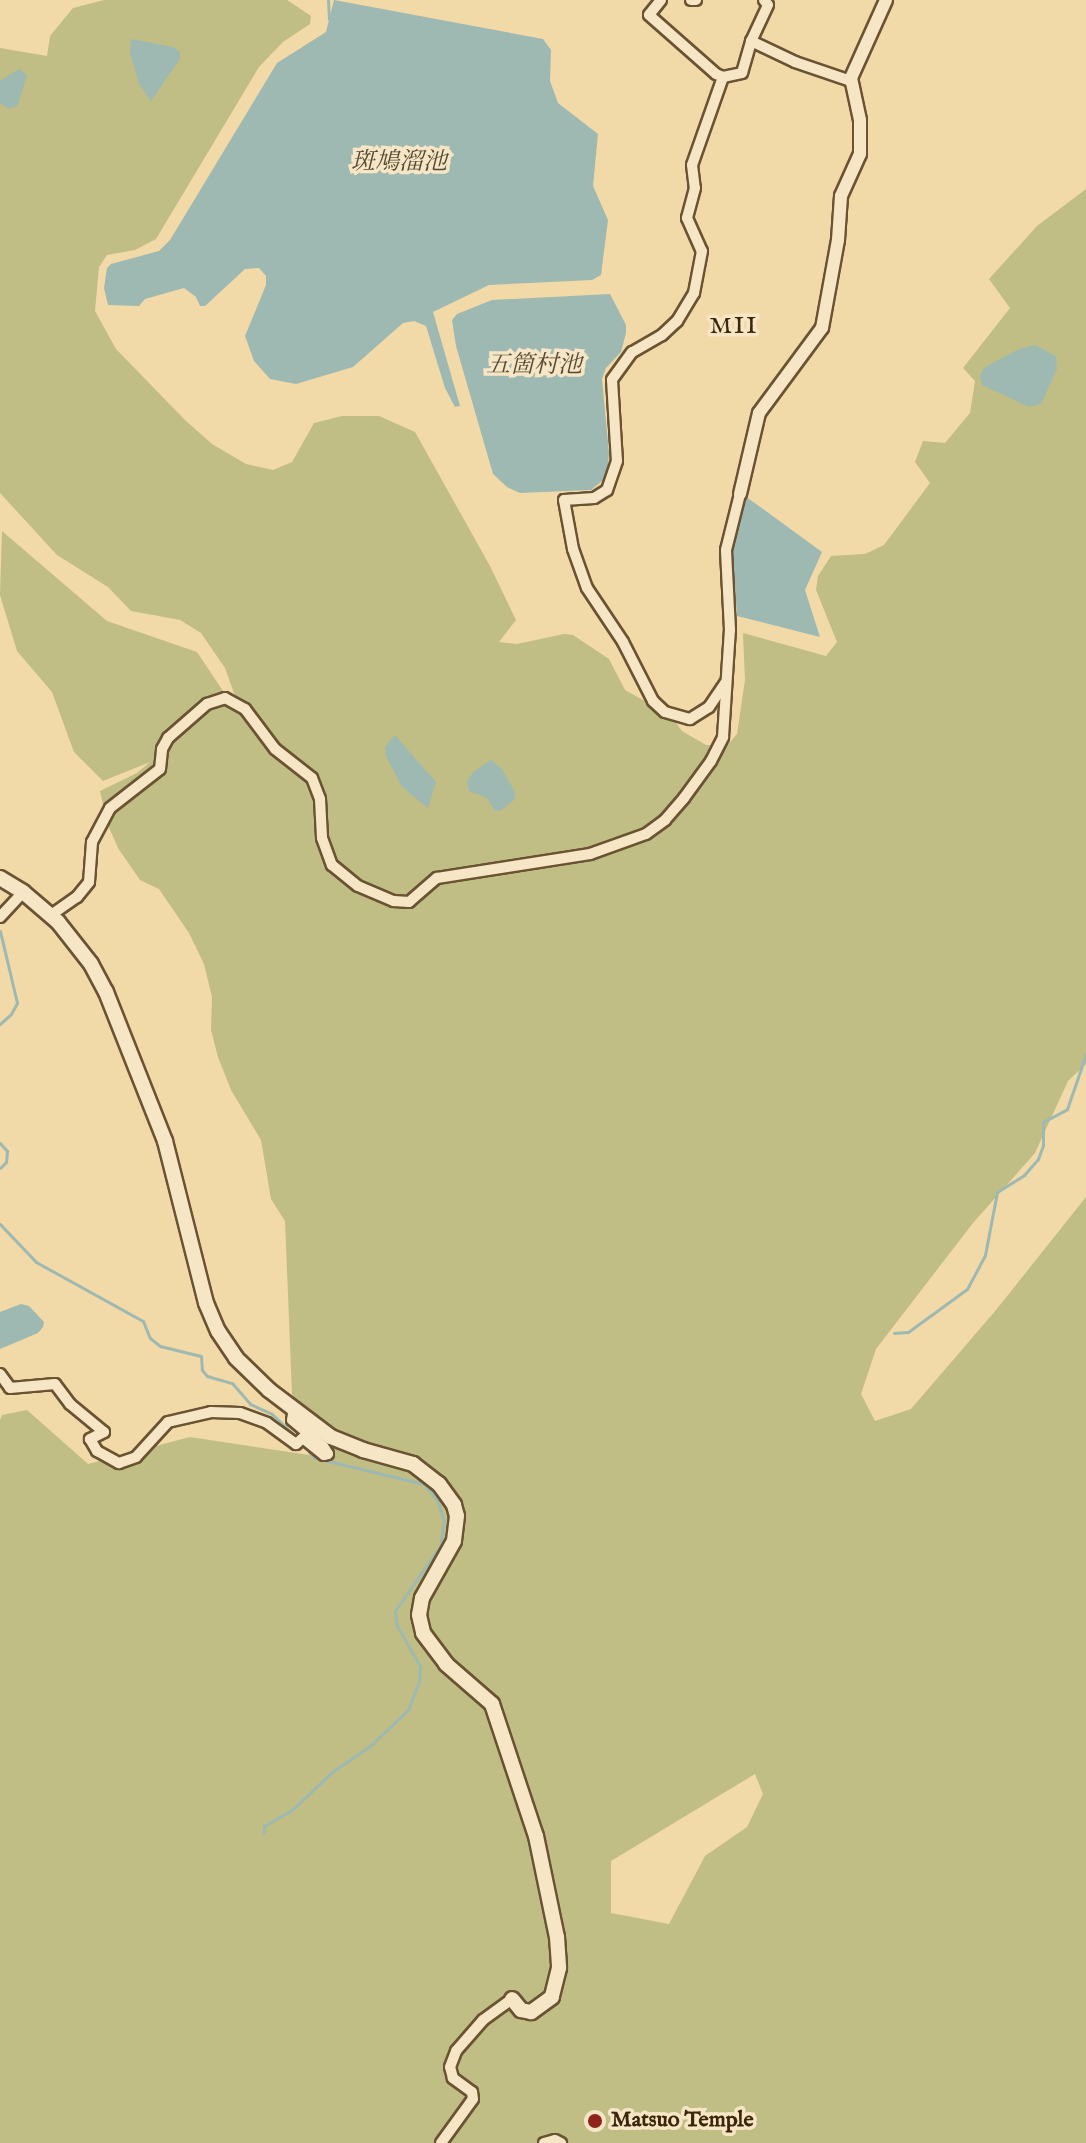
<!DOCTYPE html>
<meta charset="utf-8">
<style>
body{margin:0}
#map{position:relative;width:1086px;height:2143px;overflow:hidden;background:#f2d9a8;font-family:"IM FELL English","Noto Serif JP",serif}
div>[style]{position:absolute}
[style*='--x']{left:calc(var(--x)*1px);top:calc(var(--y)*1px);width:calc(var(--w)*1px);rotate:calc(var(--a)*1deg)}
.green>*{inset:0;background:#c0be84}
.water>*{inset:0;background:#9db9b1}
.stream>*{height:3px;margin:-1.5px;padding:0 1.5px;transform-origin:1.5px;border-radius:1.5px;background:#9db9b1}
.roads{filter:drop-shadow(2px 0 #6a5332) drop-shadow(-2px 0 #6a5332) drop-shadow(0 2px #6a5332) drop-shadow(0 -2px #6a5332)}
.minor>*{height:10px;margin:-5px;padding:0 5px;transform-origin:5px;border-radius:5px;background:#f7e6c6}
.tertiary>*{height:12px;margin:-6px;padding:0 6px;transform-origin:6px;border-radius:6px;background:#f7e6c6}
.secondary>*{height:14px;margin:-7px;padding:0 7px;transform-origin:7px;border-radius:7px;background:#f7e6c6}
.dots>*{width:22px;height:22px;translate:-50% -50%;box-sizing:border-box;border:4px solid #f7e6c6;border-radius:50%}
span{translate:-50% -50%;white-space:nowrap;text-align:center;line-height:1.15;-webkit-text-stroke:7px #f7e6c6;paint-order:stroke}
.poi-label{font-size:22px;color:#3c260a;font-weight:700}
.left{translate:0 -50%;text-align:left}
.water-label{font-size:24px;color:#544b34;font-style:italic}
.neighbourhood-label{font-size:24px;color:#3c260a;letter-spacing:2px}
</style>
<div id="map">
<div class="green">
<i style="clip-path:polygon(evenodd,104px 0,287px 0,311px 16px,310px 24px,283px 42px,259px 67px,156px 239px,135px 250px,107px 255px,99px 267px,95px 311px,116px 349px,185px 420px,212px 444px,246px 464px,273px 470px,292px 462px,314px 423px,342px 416px,379px 416px,415px 432px,490px 566px,516px 620px,499px 642px,517px 644px,564px 634px,573px 635px,609px 659px,625px 690px,650px 704px,661px 716px,673px 719px,682px 731px,706px 745px,727px 746px,737px 734px,745px 680px,743px 633px,826px 656px,837px 642px,816px 590px,818px 576px,831px 556px,865px 554px,884px 545px,930px 483px,915px 462px,923px 441px,945px 443px,970px 413px,975px 381px,963px 368px,1010px 308px,989px 279px,1037px 226px,1086px 189px,1086px 1064px,1068px 1081px,1035px 1153px,973px 1223px,876px 1349px,861px 1394px,875px 1421px,911px 1409px,996px 1310px,1086px 1197px,1086px 2143px,0 2143px,0 1420px,2px 1415px,27px 1410px,88px 1464px,190px 1437px,309px 1455px,292px 1394px,285px 1221px,271px 1199px,261px 1140px,231px 1090px,218px 1057px,211px 1030px,212px 997px,204px 964px,189px 933px,159px 889px,140px 880px,118px 848px,107px 823px,100px 791px,137px 773px,150px 762px,103px 781px,74px 752px,52px 692px,17px 651px,0 595px,2px 531px,107px 621px,197px 652px,229px 700px,235px 696px,225px 668px,201px 633px,180px 620px,131px 611px,108px 587px,57px 555px,0 493px,0 48px,47px 56px,50px 36px,73px 8px,104px 0,755px 1774px,763px 1794px,747px 1827px,705px 1856px,669px 1924px,611px 1913px,611px 1861px,755px 1774px)"></i>
</div>
<div class="water">
<i style="clip-path:polygon(334px 0,543px 39px,551px 50px,550px 81px,558px 103px,598px 134px,593px 186px,608px 220px,601px 275px,592px 280px,489px 285px,433px 312px,460px 406px,455px 407px,445px 388px,426px 326px,414px 321px,403px 323px,353px 367px,296px 384px,270px 379px,254px 361px,245px 336px,266px 285px,266px 276px,259px 268px,245px 269px,205px 306px,200px 306px,196px 297px,184px 288px,145px 299px,139px 306px,108px 305px,104px 288px,107px 268px,111px 264px,159px 251px,170px 240px,277px 63px,326px 32px)"></i>
<i style="clip-path:polygon(131px 39px,173px 47px,180px 52px,180px 59px,151px 101px,139px 84px,130px 52px)"></i>
<i style="clip-path:polygon(19px 69px,27px 75px,18px 105px,9px 109px,0 103px,0 81px)"></i>
<i style="clip-path:polygon(610px 294px,626px 325px,626px 333px,621px 352px,606px 368px,602px 379px,609px 453px,607px 477px,591px 490px,520px 493px,507px 487px,493px 474px,456px 346px,452px 320px,457px 314px,492px 300px)"></i>
<i style="clip-path:polygon(1035px 345px,1056px 356px,1057px 369px,1041px 404px,1029px 407px,982px 385px,980px 376px,984px 368px,1019px 349px)"></i>
<i style="clip-path:polygon(745px 496px,822px 552px,805px 590px,820px 637px,737px 616px,732px 549px)"></i>
<i style="clip-path:polygon(395px 735px,436px 782px,428px 808px,402px 787px,386px 756px,385px 747px)"></i>
<i style="clip-path:polygon(491px 760px,502px 769px,515px 792px,514px 800px,500px 811px,494px 810px,487px 798px,469px 791px,467px 782px,473px 772px)"></i>
<i style="clip-path:polygon(21px 1304px,29px 1306px,44px 1322px,43px 1327px,38px 1333px,0 1349px,0 1312px)"></i>
</div>
<div class="stream">
<i style="--x:328;--y:0;--w:19;--a:87"></i>
<i style="--x:0;--y:931;--w:74;--a:76.7"></i>
<i style="--x:17;--y:1003;--w:13;--a:119"></i>
<i style="--x:11;--y:1014;--w:15;--a:138"></i>
<i style="--x:0;--y:1143;--w:11;--a:49"></i>
<i style="--x:7;--y:1151;--w:11;--a:95"></i>
<i style="--x:6;--y:1162;--w:8;--a:135"></i>
<i style="--x:0;--y:1224;--w:52;--a:46.5"></i>
<i style="--x:36;--y:1262;--w:122;--a:28.9"></i>
<i style="--x:143;--y:1321;--w:18;--a:68"></i>
<i style="--x:150;--y:1338;--w:13;--a:39"></i>
<i style="--x:160;--y:1346;--w:42;--a:13.7"></i>
<i style="--x:201;--y:1356;--w:14;--a:86"></i>
<i style="--x:202;--y:1370;--w:8;--a:50"></i>
<i style="--x:207;--y:1376;--w:26;--a:16"></i>
<i style="--x:232;--y:1383;--w:28;--a:49"></i>
<i style="--x:250;--y:1404;--w:24;--a:24"></i>
<i style="--x:272;--y:1414;--w:35;--a:44"></i>
<i style="--x:894;--y:1333;--w:14;--a:-4"></i>
<i style="--x:908;--y:1332;--w:73;--a:-36.1"></i>
<i style="--x:967;--y:1289;--w:38;--a:-62"></i>
<i style="--x:985;--y:1255;--w:64;--a:-79.2"></i>
<i style="--x:997;--y:1192;--w:32;--a:-32"></i>
<i style="--x:1024;--y:1175;--w:21;--a:-49"></i>
<i style="--x:1038;--y:1159;--w:15;--a:-70"></i>
<i style="--x:1043;--y:1145;--w:23;--a:-90"></i>
<i style="--x:1043;--y:1122;--w:27;--a:-28"></i>
<i style="--x:1067;--y:1109;--w:58;--a:-70.9"></i>
<i style="--x:264;--y:1833;--w:7;--a:-90"></i>
<i style="--x:264;--y:1826;--w:32;--a:-30"></i>
<i style="--x:292;--y:1810;--w:55;--a:-43.5"></i>
<i style="--x:332;--y:1772;--w:46;--a:-34.4"></i>
<i style="--x:370;--y:1746;--w:52;--a:-43.5"></i>
<i style="--x:408;--y:1710;--w:30;--a:-69"></i>
<i style="--x:419;--y:1682;--w:16;--a:-86"></i>
<i style="--x:420;--y:1666;--w:46;--a:-119.9"></i>
<i style="--x:397;--y:1626;--w:15;--a:-98"></i>
<i style="--x:395;--y:1611;--w:79;--a:-55.3"></i>
<i style="--x:440;--y:1546;--w:25;--a:-81"></i>
<i style="--x:444;--y:1521;--w:22;--a:-108"></i>
<i style="--x:437;--y:1500;--w:21;--a:-129"></i>
<i style="--x:424;--y:1484;--w:112;--a:-166.6"></i>
<i style="--x:315;--y:1458;--w:20;--a:-131"></i>
</div>
<div class="roads">
<div class="minor">
<i style="--x:661;--y:0;--w:19;--a:129"></i>
<i style="--x:649;--y:15;--w:89;--a:41.4"></i>
<i style="--x:716;--y:74;--w:8;--a:23"></i>
<i style="--x:723;--y:77;--w:19;--a:-12"></i>
<i style="--x:742;--y:73;--w:33;--a:-74"></i>
<i style="--x:691;--y:0;--w:5;--a:0"></i>
<i style="--x:764;--y:0;--w:6;--a:51"></i>
<i style="--x:768;--y:5;--w:40;--a:115"></i>
<i style="--x:751;--y:41;--w:49;--a:25.5"></i>
<i style="--x:795;--y:62;--w:59;--a:18.7"></i>
<i style="--x:723;--y:77;--w:93;--a:109.4"></i>
<i style="--x:692;--y:165;--w:23;--a:83"></i>
<i style="--x:695;--y:188;--w:31;--a:105"></i>
<i style="--x:687;--y:218;--w:36;--a:66"></i>
<i style="--x:702;--y:251;--w:43;--a:100.8"></i>
<i style="--x:694;--y:293;--w:33;--a:121"></i>
<i style="--x:677;--y:321;--w:21;--a:137"></i>
<i style="--x:662;--y:335;--w:34;--a:150"></i>
<i style="--x:632;--y:352;--w:34;--a:126"></i>
<i style="--x:612;--y:380;--w:81;--a:86.5"></i>
<i style="--x:617;--y:461;--w:31;--a:109"></i>
<i style="--x:607;--y:490;--w:15;--a:148"></i>
<i style="--x:594;--y:498;--w:30;--a:176"></i>
<i style="--x:564;--y:500;--w:50;--a:79.6"></i>
<i style="--x:573;--y:549;--w:41;--a:70.3"></i>
<i style="--x:587;--y:588;--w:65;--a:56.3"></i>
<i style="--x:623;--y:642;--w:66;--a:63"></i>
<i style="--x:653;--y:701;--w:16;--a:43"></i>
<i style="--x:665;--y:712;--w:26;--a:16"></i>
<i style="--x:690;--y:719;--w:22;--a:-32"></i>
<i style="--x:709;--y:707;--w:29;--a:-56"></i>
<i style="--x:51;--y:915;--w:32;--a:-35"></i>
<i style="--x:77;--y:897;--w:19;--a:-51"></i>
<i style="--x:89;--y:882;--w:40;--a:-85.7"></i>
<i style="--x:92;--y:842;--w:38;--a:-62"></i>
<i style="--x:110;--y:808;--w:63;--a:-38"></i>
<i style="--x:160;--y:769;--w:20;--a:-84"></i>
<i style="--x:162;--y:749;--w:13;--a:-61"></i>
<i style="--x:168;--y:738;--w:52;--a:-41.1"></i>
<i style="--x:207;--y:704;--w:19;--a:-18"></i>
<i style="--x:225;--y:698;--w:23;--a:29"></i>
<i style="--x:245;--y:709;--w:50;--a:53.1"></i>
<i style="--x:275;--y:749;--w:47;--a:38.1"></i>
<i style="--x:312;--y:778;--w:22;--a:69"></i>
<i style="--x:320;--y:799;--w:39;--a:87"></i>
<i style="--x:322;--y:838;--w:29;--a:70"></i>
<i style="--x:332;--y:865;--w:33;--a:39"></i>
<i style="--x:358;--y:886;--w:39;--a:23"></i>
<i style="--x:394;--y:901;--w:15;--a:4"></i>
<i style="--x:409;--y:902;--w:37;--a:-41"></i>
<i style="--x:437;--y:878;--w:155;--a:-8.9"></i>
<i style="--x:590;--y:854;--w:59;--a:-19.7"></i>
<i style="--x:646;--y:834;--w:24;--a:-36"></i>
<i style="--x:665;--y:820;--w:29;--a:-49"></i>
<i style="--x:684;--y:798;--w:46;--a:-53.9"></i>
<i style="--x:711;--y:761;--w:27;--a:-63"></i>
<i style="--x:723;--y:737;--w:107;--a:-86.3"></i>
<i style="--x:730;--y:630;--w:80;--a:-92.9"></i>
<i style="--x:726;--y:550;--w:58;--a:-76"></i>
<i style="--x:0;--y:917;--w:34;--a:-47"></i>
<i style="--x:0;--y:1374;--w:17;--a:54"></i>
<i style="--x:10;--y:1388;--w:45;--a:-5.1"></i>
<i style="--x:55;--y:1384;--w:25;--a:53"></i>
<i style="--x:70;--y:1404;--w:44;--a:39.5"></i>
<i style="--x:104;--y:1432;--w:16;--a:153"></i>
<i style="--x:90;--y:1439;--w:14;--a:60"></i>
<i style="--x:97;--y:1451;--w:25;--a:29"></i>
<i style="--x:119;--y:1463;--w:18;--a:-19"></i>
<i style="--x:136;--y:1457;--w:47;--a:-47.6"></i>
<i style="--x:168;--y:1422;--w:44;--a:-13.1"></i>
<i style="--x:211;--y:1412;--w:29;--a:2"></i>
<i style="--x:240;--y:1413;--w:29;--a:20"></i>
<i style="--x:267;--y:1423;--w:36;--a:36"></i>
<i style="--x:296;--y:1444;--w:9;--a:-41"></i>
<i style="--x:303;--y:1438;--w:27;--a:39"></i>
<i style="--x:324;--y:1455;--w:4;--a:-14"></i>
<i style="--x:328;--y:1454;--w:9;--a:-122"></i>
<i style="--x:323;--y:1446;--w:40;--a:-140"></i>
<i style="--x:292;--y:1420;--w:11;--a:-80"></i>
<i style="--x:441;--y:2143;--w:54;--a:-54"></i>
<i style="--x:473;--y:2099;--w:7;--a:-98"></i>
<i style="--x:472;--y:2092;--w:24;--a:-144"></i>
<i style="--x:453;--y:2078;--w:11;--a:-105"></i>
<i style="--x:450;--y:2067;--w:17;--a:-69"></i>
<i style="--x:456;--y:2051;--w:41;--a:-48.9"></i>
<i style="--x:483;--y:2020;--w:36;--a:-36"></i>
<i style="--x:544;--y:2143;--w:11;--a:-15"></i>
<i style="--x:555;--y:2140;--w:7;--a:27"></i>
</div>
<div class="tertiary">
<i style="--x:740;--y:494;--w:83;--a:-76.8"></i>
<i style="--x:759;--y:413;--w:106;--a:-53.5"></i>
<i style="--x:822;--y:328;--w:89;--a:-79.7"></i>
<i style="--x:838;--y:240;--w:44;--a:-86.1"></i>
<i style="--x:841;--y:196;--w:46;--a:-65.7"></i>
<i style="--x:860;--y:154;--w:34;--a:-90"></i>
<i style="--x:860;--y:120;--w:43;--a:-102.1"></i>
<i style="--x:851;--y:78;--w:85;--a:-65.8"></i>
</div>
<div class="secondary">
<i style="--x:0;--y:878;--w:27;--a:31"></i>
<i style="--x:23;--y:892;--w:46;--a:40.6"></i>
<i style="--x:58;--y:922;--w:53;--a:51.8"></i>
<i style="--x:91;--y:964;--w:32;--a:62"></i>
<i style="--x:106;--y:992;--w:160;--a:68.4"></i>
<i style="--x:165;--y:1141;--w:167;--a:75.8"></i>
<i style="--x:206;--y:1303;--w:30;--a:67"></i>
<i style="--x:218;--y:1331;--w:32;--a:56"></i>
<i style="--x:236;--y:1358;--w:46;--a:44.1"></i>
<i style="--x:269;--y:1390;--w:78;--a:37.2"></i>
<i style="--x:331;--y:1437;--w:35;--a:22"></i>
<i style="--x:363;--y:1450;--w:52;--a:15.6"></i>
<i style="--x:413;--y:1464;--w:33;--a:38"></i>
<i style="--x:439;--y:1484;--w:26;--a:54"></i>
<i style="--x:454;--y:1505;--w:11;--a:75"></i>
<i style="--x:457;--y:1516;--w:25;--a:97"></i>
<i style="--x:454;--y:1541;--w:65;--a:119.3"></i>
<i style="--x:422;--y:1598;--w:17;--a:100"></i>
<i style="--x:419;--y:1615;--w:18;--a:77"></i>
<i style="--x:423;--y:1633;--w:39;--a:53"></i>
<i style="--x:446;--y:1664;--w:61;--a:41"></i>
<i style="--x:492;--y:1704;--w:139;--a:71.6"></i>
<i style="--x:536;--y:1836;--w:103;--a:78.3"></i>
<i style="--x:557;--y:1937;--w:31;--a:86"></i>
<i style="--x:559;--y:1968;--w:30;--a:104"></i>
<i style="--x:552;--y:1997;--w:26;--a:144"></i>
<i style="--x:531;--y:2012;--w:10;--a:-169"></i>
<i style="--x:521;--y:2010;--w:14;--a:-129"></i>
</div>
</div>
<div class="dots">
<i style="left:595px;top:2121px;background:#8f2418"></i>
</div>
<div class="poi-label">
<span class="left" style="left:611px;top:2121px">Matsuo Temple</span>
</div>
<div class="water-label">
<span style="left:399px;top:163px">斑鳩溜池</span>
<span style="left:534px;top:366px">五箇村池</span>
</div>
<div class="neighbourhood-label">
<span style="left:734px;top:327px">MII</span>
</div>
</div>
